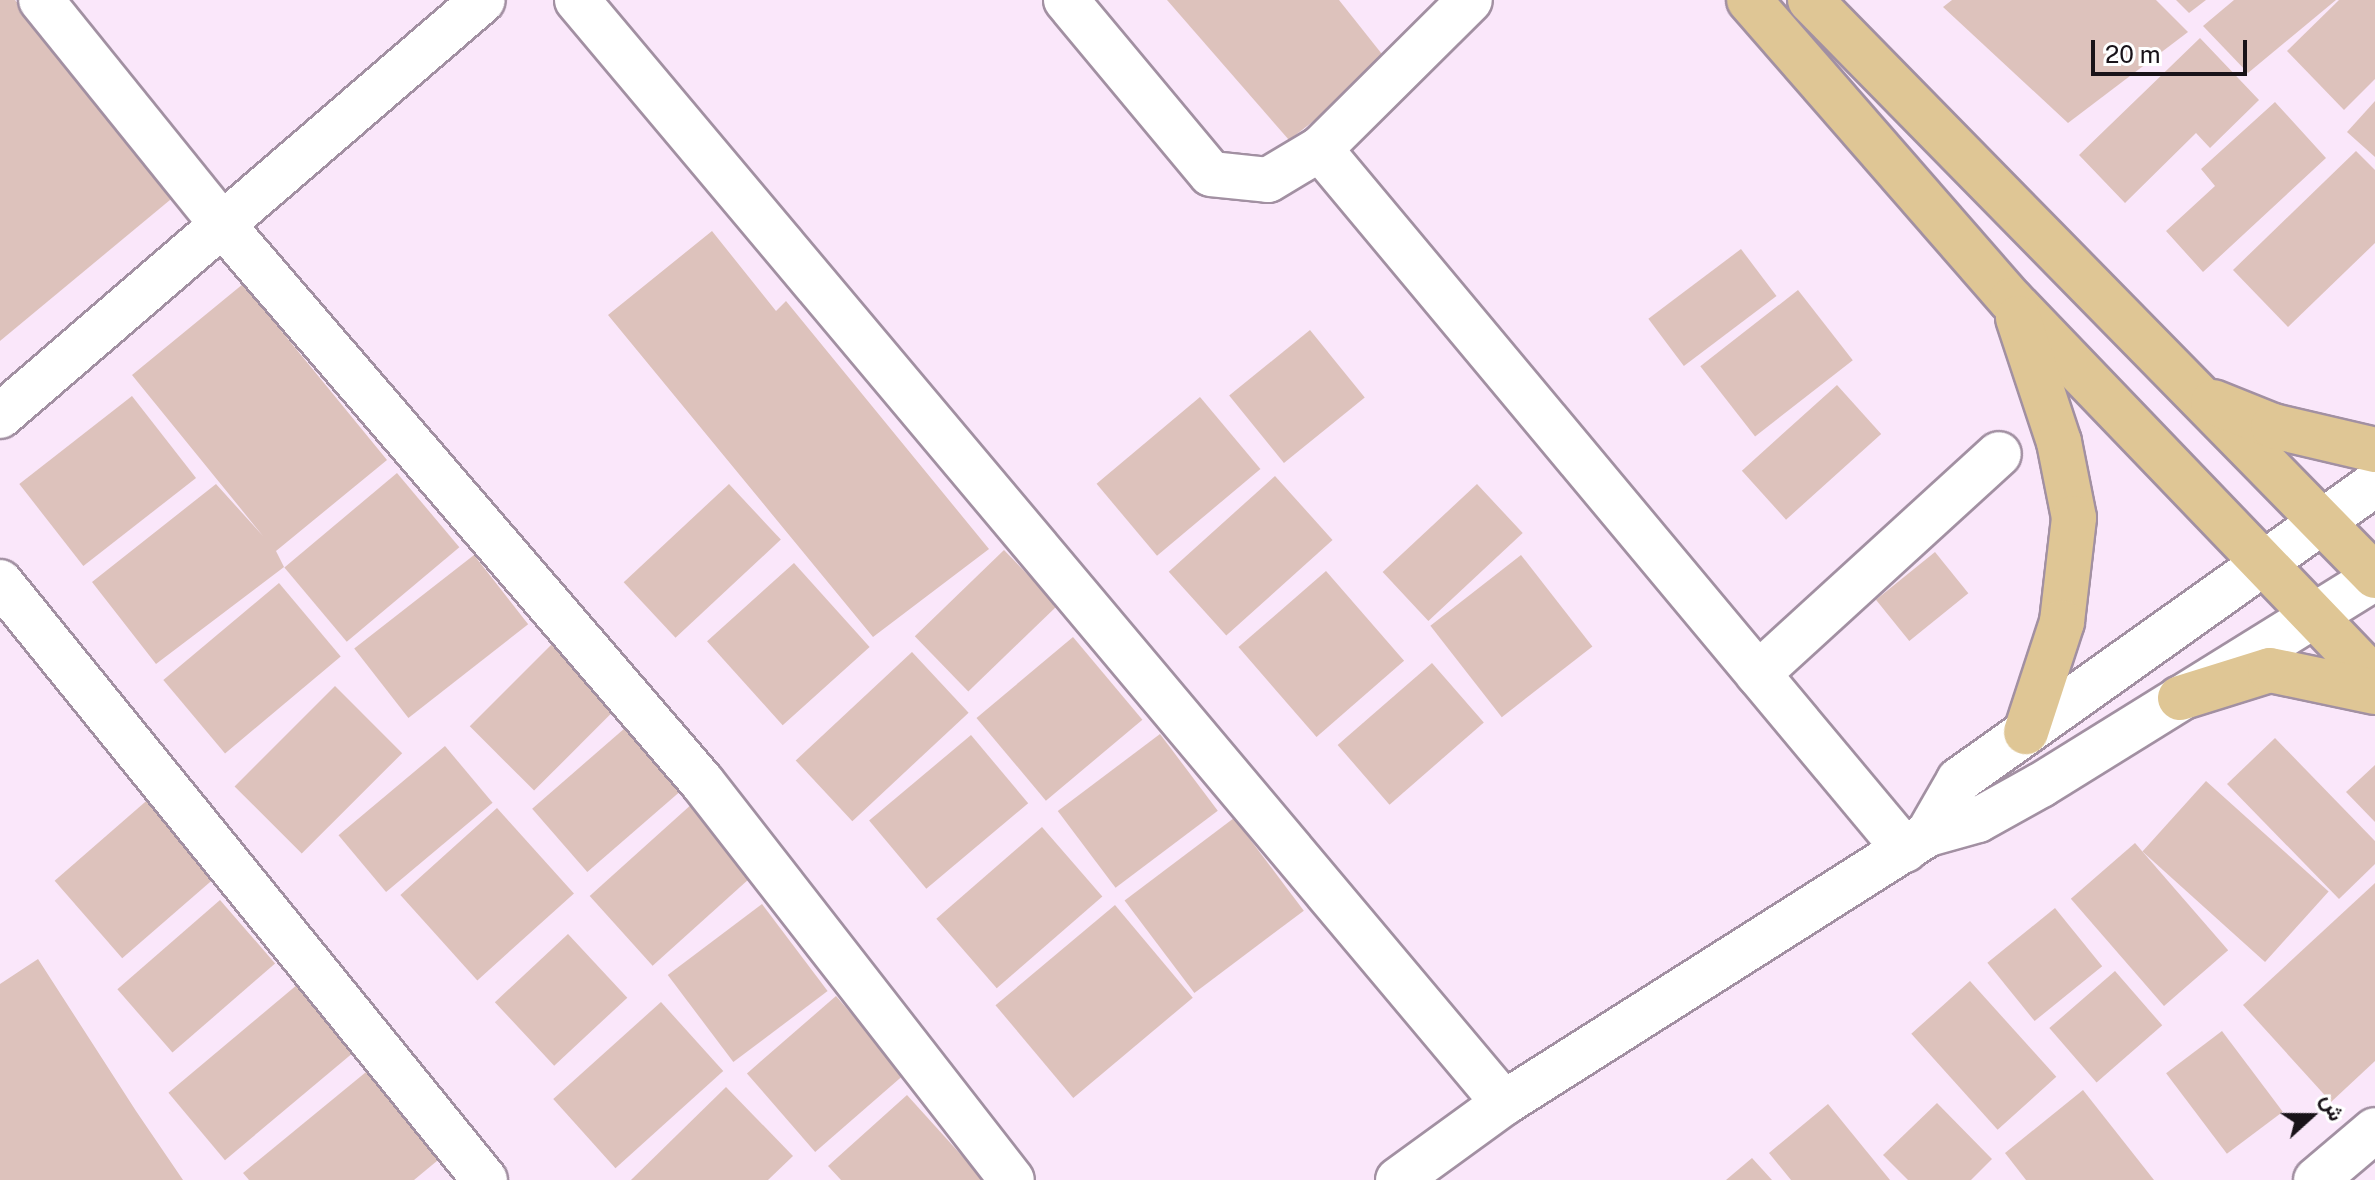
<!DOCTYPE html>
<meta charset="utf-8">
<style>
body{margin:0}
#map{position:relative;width:2375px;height:1180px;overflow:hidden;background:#fae7fa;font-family:"Public Sans",Vazirmatn,sans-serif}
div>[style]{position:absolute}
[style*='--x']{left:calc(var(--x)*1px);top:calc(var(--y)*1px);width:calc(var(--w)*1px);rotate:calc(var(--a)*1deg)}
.building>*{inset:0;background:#ddc2bc;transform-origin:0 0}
.roads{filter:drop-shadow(2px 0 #a290a2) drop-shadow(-2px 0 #a290a2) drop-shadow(0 2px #a290a2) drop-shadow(0 -2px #a290a2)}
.minor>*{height:44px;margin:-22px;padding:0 22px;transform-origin:22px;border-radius:22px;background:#fff}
.major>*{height:44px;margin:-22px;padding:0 22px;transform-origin:22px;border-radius:22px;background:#dfc695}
span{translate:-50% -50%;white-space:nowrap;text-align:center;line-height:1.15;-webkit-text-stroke:6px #fff;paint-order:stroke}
.north{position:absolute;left:2271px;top:1076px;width:80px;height:80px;-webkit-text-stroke:6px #fff;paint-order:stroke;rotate:69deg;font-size:22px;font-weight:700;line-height:32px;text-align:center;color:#191319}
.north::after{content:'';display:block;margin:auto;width:28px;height:36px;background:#191319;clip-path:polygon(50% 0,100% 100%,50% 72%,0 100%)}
.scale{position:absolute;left:2091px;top:40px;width:156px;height:36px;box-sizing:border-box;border:4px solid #191319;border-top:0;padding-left:10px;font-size:24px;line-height:28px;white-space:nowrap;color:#191319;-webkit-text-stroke:6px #fff;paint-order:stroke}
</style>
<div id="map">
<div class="building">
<i style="clip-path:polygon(0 0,15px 0,176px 195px,0 341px)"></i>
<i style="clip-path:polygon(1167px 0,1339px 0,1389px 63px,1289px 140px)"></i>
<i style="clip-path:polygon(1952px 0,2156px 0,2188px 32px,2068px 123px,1943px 7px)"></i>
<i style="clip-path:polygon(2176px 0,2206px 0,2189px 13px)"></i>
<i style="clip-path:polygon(2234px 0,2336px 0,2248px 73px,2203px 26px)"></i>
<i style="clip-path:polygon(2339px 0,2375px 0,2375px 79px,2344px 110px,2287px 51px)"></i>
<i style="clip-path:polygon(2200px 38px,2259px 100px,2210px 148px,2196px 133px,2125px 203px,2079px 155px)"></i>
<i style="clip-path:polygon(2375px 101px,2375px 157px,2347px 132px)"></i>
<i style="clip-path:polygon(2275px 102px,2326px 158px,2203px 272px,2166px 231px,2215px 186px,2201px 169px)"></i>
<i style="clip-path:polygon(2356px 151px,2375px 170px,2375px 243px,2288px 327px,2233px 270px)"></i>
<i style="clip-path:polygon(712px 231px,776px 311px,786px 301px,989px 549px,873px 637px,608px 315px)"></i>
<i style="left:1741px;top:249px;width:59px;height:116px;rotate:53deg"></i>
<i style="clip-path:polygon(243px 284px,387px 460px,276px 551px,284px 567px,156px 664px,92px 582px,216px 484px,263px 536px,132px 375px)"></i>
<i style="left:1798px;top:290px;width:89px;height:124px;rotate:52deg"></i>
<i style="left:1310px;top:330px;width:87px;height:104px;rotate:51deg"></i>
<i style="left:1837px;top:385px;width:66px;height:128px;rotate:48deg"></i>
<i style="left:132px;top:396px;width:104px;height:143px;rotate:52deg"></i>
<i style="left:1200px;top:397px;width:94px;height:135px;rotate:50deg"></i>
<i style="left:397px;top:473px;width:97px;height:147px;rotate:50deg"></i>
<i style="left:1275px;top:476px;width:86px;height:143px;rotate:48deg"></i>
<i style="left:729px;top:484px;width:76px;height:144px;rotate:47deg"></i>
<i style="left:1477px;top:484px;width:67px;height:129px;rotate:47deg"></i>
<i style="left:1004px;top:550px;width:77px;height:124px;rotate:46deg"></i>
<i style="left:1935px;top:552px;width:53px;height:76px;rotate:51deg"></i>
<i style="left:474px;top:555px;width:88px;height:152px;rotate:52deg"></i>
<i style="left:1521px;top:555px;width:116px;height:115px;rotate:52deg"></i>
<i style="left:794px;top:563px;width:113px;height:117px;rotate:48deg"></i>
<i style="left:1326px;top:571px;width:119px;height:116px;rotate:49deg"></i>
<i style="left:279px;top:583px;width:96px;height:151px;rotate:50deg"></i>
<i style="left:1073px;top:637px;width:108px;height:126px;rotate:50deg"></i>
<i style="left:556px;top:640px;width:91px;height:122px;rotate:45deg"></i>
<i style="left:912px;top:652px;width:83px;height:159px;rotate:47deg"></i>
<i style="left:1432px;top:663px;width:79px;height:125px;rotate:49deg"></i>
<i style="left:335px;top:686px;width:95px;height:142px;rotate:45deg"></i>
<i style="left:625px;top:728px;width:84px;height:123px;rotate:49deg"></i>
<i style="left:1160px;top:734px;width:96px;height:128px;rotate:53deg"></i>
<i style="left:971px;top:735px;width:89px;height:133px;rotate:50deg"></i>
<i style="clip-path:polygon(2275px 738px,2375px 841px,2375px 864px,2339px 899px,2227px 784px)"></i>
<i style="left:445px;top:746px;width:74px;height:139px;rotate:50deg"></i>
<i style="clip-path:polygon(2375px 765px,2375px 822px,2346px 792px)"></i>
<i style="left:2206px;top:781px;width:165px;height:95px;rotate:42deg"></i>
<i style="left:152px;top:796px;width:103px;height:129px;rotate:49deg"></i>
<i style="left:693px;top:803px;width:94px;height:139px;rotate:48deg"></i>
<i style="left:497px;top:808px;width:115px;height:130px;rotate:48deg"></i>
<i style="left:1234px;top:818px;width:116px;height:137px;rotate:53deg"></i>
<i style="left:1042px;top:827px;width:92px;height:140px;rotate:49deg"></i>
<i style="left:2135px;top:843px;width:142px;height:85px;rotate:49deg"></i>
<i style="clip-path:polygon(2375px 883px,2375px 1061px,2331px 1102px,2243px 1005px)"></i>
<i style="left:220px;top:900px;width:84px;height:136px;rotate:49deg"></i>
<i style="left:762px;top:904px;width:109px;height:118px;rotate:53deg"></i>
<i style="left:1115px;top:905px;width:121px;height:156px;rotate:50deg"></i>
<i style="left:2055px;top:908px;width:75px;height:87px;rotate:51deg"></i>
<i style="left:568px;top:934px;width:87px;height:100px;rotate:47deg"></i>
<i style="clip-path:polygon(38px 959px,136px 1111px,183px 1180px,0 1180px,0 984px)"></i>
<i style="left:2115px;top:971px;width:72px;height:87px;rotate:49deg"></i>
<i style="left:304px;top:979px;width:88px;height:177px;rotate:50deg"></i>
<i style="left:1970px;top:981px;width:129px;height:79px;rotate:48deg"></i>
<i style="left:836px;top:996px;width:104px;height:118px;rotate:49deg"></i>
<i style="left:661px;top:1002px;width:93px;height:145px;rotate:48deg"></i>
<i style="left:2222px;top:1031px;width:101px;height:70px;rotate:53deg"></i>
<i style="clip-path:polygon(377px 1063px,449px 1151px,414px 1180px,249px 1180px,243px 1173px)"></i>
<i style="clip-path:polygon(726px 1087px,793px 1156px,768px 1180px,631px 1180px)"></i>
<i style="clip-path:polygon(2083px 1090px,2154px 1180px,2026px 1180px,2005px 1153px)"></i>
<i style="clip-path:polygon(907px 1095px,982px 1178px,980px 1180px,841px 1180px,828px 1166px)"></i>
<i style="clip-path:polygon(1937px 1103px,1992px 1159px,1971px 1180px,1908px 1180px,1883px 1155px)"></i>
<i style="clip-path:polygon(1828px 1104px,1890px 1180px,1791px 1180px,1769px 1153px)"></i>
<i style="clip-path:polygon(1752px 1158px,1772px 1180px,1726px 1180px)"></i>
</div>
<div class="roads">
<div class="minor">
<i style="--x:41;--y:0;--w:288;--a:51.1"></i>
<i style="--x:222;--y:224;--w:736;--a:49.3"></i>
<i style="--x:702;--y:782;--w:504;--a:52.09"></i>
<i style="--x:577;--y:0;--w:1441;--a:49.96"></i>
<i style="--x:1066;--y:0;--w:226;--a:50.2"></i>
<i style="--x:1211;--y:174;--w:57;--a:6"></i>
<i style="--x:1268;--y:180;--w:61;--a:-30.8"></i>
<i style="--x:1320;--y:149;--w:913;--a:50.15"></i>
<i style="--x:1320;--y:149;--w:211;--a:-44.8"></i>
<i style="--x:0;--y:416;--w:637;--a:-40.74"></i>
<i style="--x:0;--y:582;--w:770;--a:50.96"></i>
<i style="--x:1758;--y:674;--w:326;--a:-42.4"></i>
<i style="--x:1928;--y:834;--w:62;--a:-60.1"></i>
<i style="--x:1959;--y:780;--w:511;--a:-35.43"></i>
<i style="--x:1398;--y:1180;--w:131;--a:-36"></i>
<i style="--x:1504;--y:1103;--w:502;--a:-32.39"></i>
<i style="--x:1928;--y:834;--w:52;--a:-15.6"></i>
<i style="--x:1978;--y:820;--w:72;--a:-29.1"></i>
<i style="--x:2041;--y:785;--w:393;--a:-31.8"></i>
<i style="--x:2316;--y:1180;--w:77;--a:-40.3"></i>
</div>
<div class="major">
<i style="--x:1749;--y:0;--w:398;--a:48.9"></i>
<i style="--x:2011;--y:300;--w:525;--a:46.16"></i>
<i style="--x:1810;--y:0;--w:807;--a:45.55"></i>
<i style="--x:2018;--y:318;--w:131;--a:71.7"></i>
<i style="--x:2059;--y:442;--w:77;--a:78.8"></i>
<i style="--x:2074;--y:518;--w:105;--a:96.6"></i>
<i style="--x:2062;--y:622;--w:116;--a:108.1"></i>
<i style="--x:2213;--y:402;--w:65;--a:21.8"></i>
<i style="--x:2273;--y:426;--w:105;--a:13.2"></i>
<i style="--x:2180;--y:698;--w:94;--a:-17.3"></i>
<i style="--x:2270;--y:670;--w:107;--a:11.8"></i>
</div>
</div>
<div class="north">ش</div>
<div class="scale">20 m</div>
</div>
